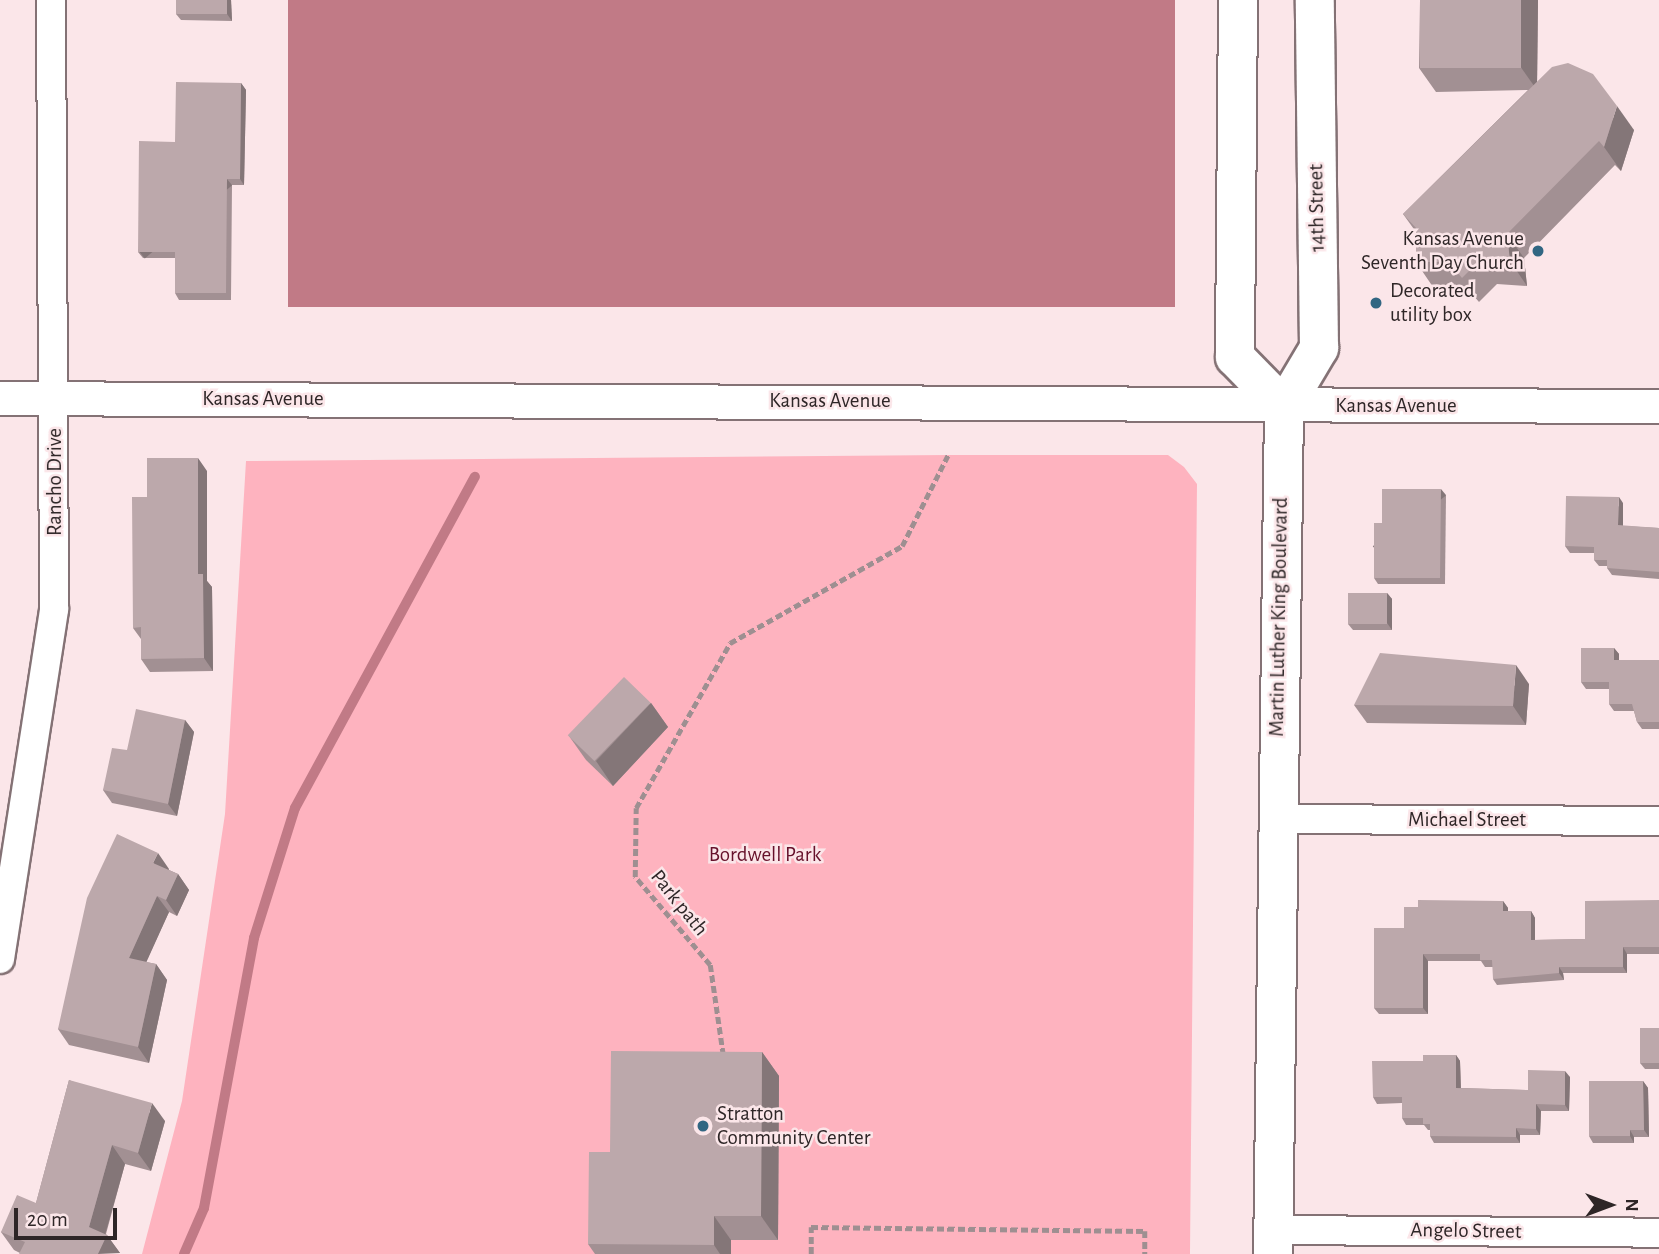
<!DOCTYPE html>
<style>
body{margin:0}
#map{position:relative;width:1659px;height:1254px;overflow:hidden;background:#fbe6e9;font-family:"Alegreya Sans",sans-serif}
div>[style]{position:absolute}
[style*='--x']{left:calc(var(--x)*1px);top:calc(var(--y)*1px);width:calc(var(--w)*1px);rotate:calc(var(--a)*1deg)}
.green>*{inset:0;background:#feb3bf}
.water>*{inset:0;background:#c17a86;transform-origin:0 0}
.stream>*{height:10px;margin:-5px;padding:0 5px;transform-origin:5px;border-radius:5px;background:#c17a86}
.path>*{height:4.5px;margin-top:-2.25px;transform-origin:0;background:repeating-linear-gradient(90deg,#9e8f91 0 7px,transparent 0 10.5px)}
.roads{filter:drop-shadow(2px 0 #847275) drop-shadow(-2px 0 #847275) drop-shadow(0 2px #847275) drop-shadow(0 -2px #847275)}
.minor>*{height:28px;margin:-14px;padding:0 14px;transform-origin:14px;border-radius:14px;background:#fff}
.tertiary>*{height:33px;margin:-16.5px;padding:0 16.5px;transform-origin:16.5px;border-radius:16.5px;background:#fff}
.primary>*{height:38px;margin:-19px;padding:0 19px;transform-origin:19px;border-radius:19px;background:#fff}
.wall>*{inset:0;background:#a29093}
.shaded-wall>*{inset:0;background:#847678;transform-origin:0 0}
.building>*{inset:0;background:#bca8ab;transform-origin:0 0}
.dots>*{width:19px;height:19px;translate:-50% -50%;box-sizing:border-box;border:4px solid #fbe6e9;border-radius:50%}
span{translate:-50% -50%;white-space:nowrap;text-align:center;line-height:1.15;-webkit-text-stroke:5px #fbe6e9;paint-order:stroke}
.street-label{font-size:21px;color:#2e2627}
.poi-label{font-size:21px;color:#2e2627}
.right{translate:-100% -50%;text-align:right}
.left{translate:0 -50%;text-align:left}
.park-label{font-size:21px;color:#67112b}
.north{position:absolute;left:1575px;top:1170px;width:70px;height:70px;-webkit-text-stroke:5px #fbe6e9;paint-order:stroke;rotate:90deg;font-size:19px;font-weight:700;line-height:28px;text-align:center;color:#2e2627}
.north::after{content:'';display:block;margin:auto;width:24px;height:32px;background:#2e2627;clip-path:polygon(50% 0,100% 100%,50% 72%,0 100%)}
.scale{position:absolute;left:14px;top:1208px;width:103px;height:32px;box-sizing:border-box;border:4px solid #2e2627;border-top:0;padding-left:9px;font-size:21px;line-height:24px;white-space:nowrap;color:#2e2627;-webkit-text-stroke:5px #fbe6e9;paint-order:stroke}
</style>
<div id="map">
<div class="green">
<i style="clip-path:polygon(948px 455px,1168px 455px,1184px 467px,1197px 484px,1190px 1254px,142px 1254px,182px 1101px,225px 814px,246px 461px)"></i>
</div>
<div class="water">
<i style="left:288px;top:0;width:887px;height:307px"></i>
</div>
<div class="stream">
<i style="--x:184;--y:1254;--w:50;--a:-66.5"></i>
<i style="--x:204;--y:1208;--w:275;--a:-79.5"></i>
<i style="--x:254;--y:938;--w:136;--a:-72.5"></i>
<i style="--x:295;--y:808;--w:377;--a:-61.5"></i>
</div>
<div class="path">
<i style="--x:723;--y:1055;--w:91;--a:-98.2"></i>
<i style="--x:710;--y:965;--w:116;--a:-130.4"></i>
<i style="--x:635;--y:877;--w:69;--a:-89.2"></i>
<i style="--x:636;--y:808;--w:190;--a:-60.3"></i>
<i style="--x:730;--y:643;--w:197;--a:-29.4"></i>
<i style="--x:902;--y:546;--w:102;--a:-63.2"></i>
<i style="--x:811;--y:1254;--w:27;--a:-90"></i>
<i style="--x:811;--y:1227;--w:334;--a:0.7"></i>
<i style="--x:1145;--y:1231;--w:23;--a:90"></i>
</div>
<div class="roads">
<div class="minor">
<i style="--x:1275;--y:819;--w:384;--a:0.3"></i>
<i style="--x:0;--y:959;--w:354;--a:-81.2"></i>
<i style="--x:54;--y:609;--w:609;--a:-90.28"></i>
<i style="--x:1273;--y:1230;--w:386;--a:0.4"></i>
</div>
<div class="tertiary">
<i style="--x:0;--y:398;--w:1659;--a:0.28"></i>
</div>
<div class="primary">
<i style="--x:1238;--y:0;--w:357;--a:90.5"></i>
<i style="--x:1235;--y:357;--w:70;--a:45.6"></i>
<i style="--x:1284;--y:407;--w:847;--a:90.74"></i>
<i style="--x:1284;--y:407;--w:69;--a:-59.3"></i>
<i style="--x:1319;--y:348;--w:348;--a:-90.7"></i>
</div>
</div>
<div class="wall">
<i style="clip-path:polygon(176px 0,231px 0,232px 21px,181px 20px,176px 14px)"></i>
<i style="clip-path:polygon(1420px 0,1538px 0,1537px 82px,1634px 130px,1621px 171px,1615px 165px,1524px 258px,1527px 286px,1497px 284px,1479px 302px,1466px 287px,1433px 287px,1416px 262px,1416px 232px,1403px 214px,1528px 90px,1436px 92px,1419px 68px)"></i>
<i style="clip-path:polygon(241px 83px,246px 90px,244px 185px,232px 185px,231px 300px,179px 300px,175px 293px,175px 258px,143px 258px,138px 252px,175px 142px)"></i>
<i style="clip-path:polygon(207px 471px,207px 581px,212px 587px,213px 671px,150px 672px,141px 659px,141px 639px,133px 628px,147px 497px)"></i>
<i style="clip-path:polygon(1446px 495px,1445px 584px,1378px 584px,1374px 578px,1382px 523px)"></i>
<i style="clip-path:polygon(1623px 503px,1623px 526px,1659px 528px,1659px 579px,1612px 575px,1607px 568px,1607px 566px,1599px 566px,1594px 560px,1594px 553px,1570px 553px,1565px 546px)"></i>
<i style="clip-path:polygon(1387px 593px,1392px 599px,1392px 630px,1353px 630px,1348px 624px)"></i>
<i style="clip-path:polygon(1614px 648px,1619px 654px,1619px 660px,1659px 660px,1659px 729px,1642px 729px,1637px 722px,1634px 711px,1614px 711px,1609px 704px,1609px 689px,1586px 689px,1581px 682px)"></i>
<i style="clip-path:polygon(1529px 684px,1526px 725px,1367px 723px,1354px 705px)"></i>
<i style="clip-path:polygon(651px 703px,668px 727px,613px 786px,586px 760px,569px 736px)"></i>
<i style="clip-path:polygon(185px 720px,194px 732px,177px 816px,112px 803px,103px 790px,127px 750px)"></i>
<i style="clip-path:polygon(169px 869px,169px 870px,178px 874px,189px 890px,177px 916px,169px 912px,146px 962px,156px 964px,167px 980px,149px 1063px,69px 1045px,58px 1029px)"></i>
<i style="clip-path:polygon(1659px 900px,1659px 954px,1627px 954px,1627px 973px,1563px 973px,1564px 980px,1497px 985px,1493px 979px,1493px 967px,1485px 967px,1481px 961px,1428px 961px,1428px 1014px,1379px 1014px,1374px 1008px,1404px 928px,1503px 901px,1508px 908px,1508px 911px,1531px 911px,1535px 918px,1535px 940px,1585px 939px)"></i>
<i style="clip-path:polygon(1659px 1028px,1659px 1069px,1645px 1069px,1640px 1063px)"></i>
<i style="clip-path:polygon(762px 1052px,779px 1076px,778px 1240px,731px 1240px,731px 1254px,595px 1254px,588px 1244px,610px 1152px)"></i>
<i style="clip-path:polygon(1456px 1055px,1460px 1061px,1461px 1088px,1528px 1090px,1570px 1077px,1569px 1111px,1541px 1111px,1540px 1135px,1520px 1135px,1520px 1143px,1434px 1143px,1430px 1136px,1430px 1130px,1428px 1130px,1424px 1125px,1406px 1125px,1402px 1118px,1402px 1103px,1377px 1104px,1373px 1097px,1423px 1061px)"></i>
<i style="clip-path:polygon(69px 1080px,165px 1121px,151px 1171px,125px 1164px,106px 1234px,120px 1253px,20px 1253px,14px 1250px,1px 1232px,36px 1203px)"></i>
<i style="clip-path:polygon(1643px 1081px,1648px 1088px,1649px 1137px,1634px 1137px,1634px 1143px,1593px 1143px,1589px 1136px)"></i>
</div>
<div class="shaded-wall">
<i style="clip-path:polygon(227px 0,231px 0,232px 21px,227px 14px)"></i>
<i style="clip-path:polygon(1521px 0,1538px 0,1537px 90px,1520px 66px)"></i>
<i style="clip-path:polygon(241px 83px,246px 90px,244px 185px,240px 179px)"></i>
<i style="clip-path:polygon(1617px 106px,1634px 130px,1621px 171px,1604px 147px)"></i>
<i style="left:227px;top:179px;width:8px;height:114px;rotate:50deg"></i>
<i style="clip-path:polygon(1507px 234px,1524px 258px,1527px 286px,1510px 261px)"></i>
<i style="clip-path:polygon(198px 458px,207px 471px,207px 581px,212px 587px,213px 671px,204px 658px,198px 574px)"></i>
<i style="left:1441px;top:489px;width:8px;height:89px;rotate:50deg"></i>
<i style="clip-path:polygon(1619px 497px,1623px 503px,1623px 532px,1618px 525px)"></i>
<i style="clip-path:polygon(1387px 593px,1392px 599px,1392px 630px,1387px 623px)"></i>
<i style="clip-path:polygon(1614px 648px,1619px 654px,1619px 666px,1614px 660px)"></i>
<i style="clip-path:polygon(1516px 665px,1529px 684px,1526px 725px,1513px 706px)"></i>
<i style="clip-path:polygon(651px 703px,668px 727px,613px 786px,596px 761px)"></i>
<i style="clip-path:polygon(185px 720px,194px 732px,177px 816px,168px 804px)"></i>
<i style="clip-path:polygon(158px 853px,169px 869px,165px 879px,153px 863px)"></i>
<i style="clip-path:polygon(178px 874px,189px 890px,177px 916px,166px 900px)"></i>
<i style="clip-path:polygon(157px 896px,169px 912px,141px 974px,129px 958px)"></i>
<i style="clip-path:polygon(1503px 901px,1508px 908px,1508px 918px,1503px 911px)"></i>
<i style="clip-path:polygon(1531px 911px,1535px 918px,1535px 947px,1531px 940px)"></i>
<i style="clip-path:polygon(1623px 947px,1627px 954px,1627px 973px,1623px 967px)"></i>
<i style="clip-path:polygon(1423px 954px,1428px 961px,1428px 1014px,1423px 1008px)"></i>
<i style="clip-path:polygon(156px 964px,167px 980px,149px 1063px,138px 1047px)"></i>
<i style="clip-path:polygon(1559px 967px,1563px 973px,1564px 980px,1559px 973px)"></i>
<i style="clip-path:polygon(762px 1052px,779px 1076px,778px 1240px,761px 1216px)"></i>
<i style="clip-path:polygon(1456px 1055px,1460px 1061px,1461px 1095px,1456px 1088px)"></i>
<i style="clip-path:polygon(1565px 1071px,1570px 1077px,1569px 1111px,1565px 1105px)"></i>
<i style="clip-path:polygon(1643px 1081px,1648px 1088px,1649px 1137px,1644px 1130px)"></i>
<i style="clip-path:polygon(152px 1103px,165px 1121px,151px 1171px,138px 1153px)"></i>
<i style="clip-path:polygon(1536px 1104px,1541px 1111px,1540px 1135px,1536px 1129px)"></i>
<i style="clip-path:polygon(1516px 1128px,1520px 1135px,1520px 1143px,1516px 1137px)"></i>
<i style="clip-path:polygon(1630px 1130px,1634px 1137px,1634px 1143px,1630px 1136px)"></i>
<i style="clip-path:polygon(112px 1145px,125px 1164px,103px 1242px,107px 1235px,120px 1253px,98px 1254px,89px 1227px)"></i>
<i style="clip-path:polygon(714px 1216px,731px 1240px,731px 1254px,720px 1254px,714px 1245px)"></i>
</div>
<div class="building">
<i style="left:176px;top:0;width:51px;height:14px"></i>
<i style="left:1420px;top:0;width:101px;height:68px"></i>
<i style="clip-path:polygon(1568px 63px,1593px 74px,1617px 106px,1604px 147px,1599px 141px,1507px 234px,1510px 261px,1480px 260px,1462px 278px,1449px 262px,1416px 262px,1416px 228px,1403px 214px,1552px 67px)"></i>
<i style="clip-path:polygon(176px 82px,241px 83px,240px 179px,227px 179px,226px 293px,175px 293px,175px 252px,138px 252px,139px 141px,175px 142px)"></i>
<i style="clip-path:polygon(147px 458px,198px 458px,198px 574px,203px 574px,204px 658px,141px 659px,141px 627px,133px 628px,132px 497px,147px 497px)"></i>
<i style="clip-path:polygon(1382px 489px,1441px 489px,1440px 578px,1374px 578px,1374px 523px,1382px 523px)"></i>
<i style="clip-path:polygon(1566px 496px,1619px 497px,1618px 525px,1659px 528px,1659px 572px,1607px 568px,1607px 560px,1594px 560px,1594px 547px,1565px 546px)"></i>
<i style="left:1348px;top:593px;width:39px;height:31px"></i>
<i style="clip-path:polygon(1581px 648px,1614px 648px,1614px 660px,1659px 660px,1659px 722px,1637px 722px,1632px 704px,1609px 704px,1609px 682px,1581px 682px)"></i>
<i style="clip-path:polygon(1380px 653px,1516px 665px,1513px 706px,1354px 705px)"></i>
<i style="left:624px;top:677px;width:37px;height:81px;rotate:44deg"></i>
<i style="clip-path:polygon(136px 709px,185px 720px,168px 804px,103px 790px,112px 748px,127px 750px)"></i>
<i style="clip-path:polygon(117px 834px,158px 853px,153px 863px,178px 874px,166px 900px,157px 896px,129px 958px,156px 964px,138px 1047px,58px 1029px,87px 898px)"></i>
<i style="clip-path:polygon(1418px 900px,1503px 901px,1503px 911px,1531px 911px,1531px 940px,1585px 939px,1585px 901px,1659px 900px,1659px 947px,1623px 947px,1623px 967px,1559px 967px,1559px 973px,1493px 979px,1492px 960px,1480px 960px,1480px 954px,1423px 954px,1423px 1008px,1374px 1008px,1374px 928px,1404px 928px,1404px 907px,1418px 907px)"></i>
<i style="left:1640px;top:1028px;width:19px;height:35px"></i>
<i style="clip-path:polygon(611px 1051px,762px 1052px,761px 1216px,714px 1216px,714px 1245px,588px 1244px,589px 1152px,610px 1152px)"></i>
<i style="clip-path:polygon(1423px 1055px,1456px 1055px,1456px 1088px,1528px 1090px,1528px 1070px,1565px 1071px,1565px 1105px,1536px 1104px,1536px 1129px,1516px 1128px,1516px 1137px,1430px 1136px,1430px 1124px,1423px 1124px,1423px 1118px,1402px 1118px,1402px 1097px,1373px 1097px,1372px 1061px,1423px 1061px)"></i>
<i style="clip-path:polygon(69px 1080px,152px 1103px,138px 1153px,112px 1145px,89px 1227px,107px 1235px,98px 1254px,19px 1254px,25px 1242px,1px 1232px,17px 1195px,36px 1203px)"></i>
<i style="clip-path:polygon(1589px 1081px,1643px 1081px,1644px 1130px,1630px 1130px,1630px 1136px,1589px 1136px)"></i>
</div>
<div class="dots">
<i style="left:1538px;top:251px;background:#316682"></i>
<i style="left:1376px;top:303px;background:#316682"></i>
<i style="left:703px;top:1126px;background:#316682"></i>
</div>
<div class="street-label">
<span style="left:1317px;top:208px;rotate:-91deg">14th Street</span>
<span style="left:263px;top:399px">Kansas Avenue</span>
<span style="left:830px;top:401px">Kansas Avenue</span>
<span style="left:1396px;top:406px">Kansas Avenue</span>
<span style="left:55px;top:482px;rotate:-90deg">Rancho Drive</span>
<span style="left:1279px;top:617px;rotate:-89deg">Martin Luther King Boulevard</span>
<span style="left:1467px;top:820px">Michael Street</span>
<span style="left:679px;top:903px;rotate:51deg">Park path</span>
<span style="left:1466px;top:1231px;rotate:1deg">Angelo Street</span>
</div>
<div class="poi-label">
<span class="right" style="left:1524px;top:251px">Kansas Avenue<br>Seventh Day Church</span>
<span class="left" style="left:1390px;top:303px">Decorated<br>utility box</span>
<span class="left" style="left:717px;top:1126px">Stratton<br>Community Center</span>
</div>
<div class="park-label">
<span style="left:765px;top:855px">Bordwell Park</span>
</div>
<div class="north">N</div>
<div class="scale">20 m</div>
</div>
